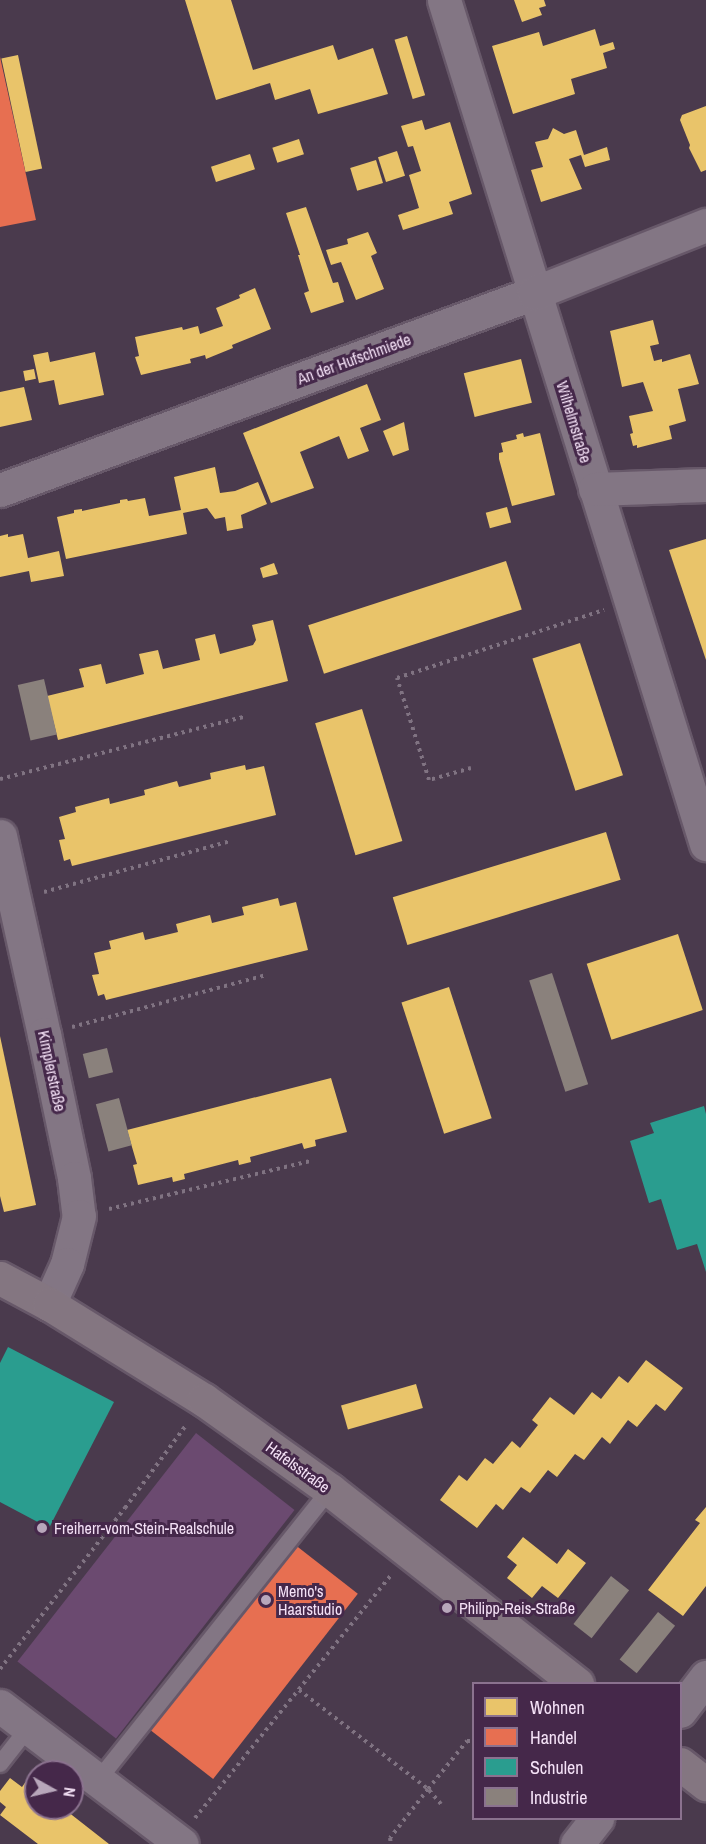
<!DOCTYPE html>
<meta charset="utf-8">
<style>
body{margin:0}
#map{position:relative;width:706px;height:1844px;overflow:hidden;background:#4a3a4d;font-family:"Archivo Narrow",sans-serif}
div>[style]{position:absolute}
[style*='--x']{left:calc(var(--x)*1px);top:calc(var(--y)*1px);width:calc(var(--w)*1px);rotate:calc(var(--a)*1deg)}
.green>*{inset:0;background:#6b4a70;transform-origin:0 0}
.homes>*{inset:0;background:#e9c46a;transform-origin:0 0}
.shops>*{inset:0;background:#e76f51;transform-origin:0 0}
.schools>*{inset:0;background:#2a9d8f}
.industry>*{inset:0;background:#8a817c;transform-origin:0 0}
.path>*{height:4px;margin-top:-2px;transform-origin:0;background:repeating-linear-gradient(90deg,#807382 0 3px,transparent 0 7.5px)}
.roads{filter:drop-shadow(2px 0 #675869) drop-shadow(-2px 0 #675869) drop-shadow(0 2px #675869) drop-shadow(0 -2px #675869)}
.service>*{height:16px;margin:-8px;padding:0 8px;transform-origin:8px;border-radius:8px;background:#837684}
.minor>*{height:33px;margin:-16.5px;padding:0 16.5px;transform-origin:16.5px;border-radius:16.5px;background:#837684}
.secondary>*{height:33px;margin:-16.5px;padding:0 16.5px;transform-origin:16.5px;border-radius:16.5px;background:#847681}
.dots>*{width:16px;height:16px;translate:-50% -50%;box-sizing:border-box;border:3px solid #45284a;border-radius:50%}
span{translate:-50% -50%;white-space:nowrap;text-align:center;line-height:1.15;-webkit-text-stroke:6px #45284a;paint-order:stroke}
.street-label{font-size:16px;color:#f4e1f6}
.poi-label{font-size:16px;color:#f4e1f6}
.left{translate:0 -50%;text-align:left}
.legend{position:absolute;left:472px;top:1682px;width:210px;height:138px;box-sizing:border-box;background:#45284a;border:2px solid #8b728f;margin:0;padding:8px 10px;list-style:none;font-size:18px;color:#f4e1f6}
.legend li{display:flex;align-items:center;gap:12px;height:30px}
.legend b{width:30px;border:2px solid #8b728f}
.north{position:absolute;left:24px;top:1760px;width:60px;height:60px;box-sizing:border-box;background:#45284a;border:2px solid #8b728f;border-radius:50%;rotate:98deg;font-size:16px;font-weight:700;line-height:24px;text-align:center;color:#f4e1f6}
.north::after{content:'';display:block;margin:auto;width:21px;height:27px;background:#b8a7bb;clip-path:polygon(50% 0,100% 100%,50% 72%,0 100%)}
</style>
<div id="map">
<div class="green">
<i style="left:196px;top:1433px;width:125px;height:290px;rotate:38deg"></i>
</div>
<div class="homes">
<i style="clip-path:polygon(185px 0,231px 0,253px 70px,333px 45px,338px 60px,373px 48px,388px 94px,318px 114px,310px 89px,275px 100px,270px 83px,216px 100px)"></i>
<i style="clip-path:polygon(514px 0,544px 0,546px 6px,539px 8px,542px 15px,522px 22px)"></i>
<i style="clip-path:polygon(595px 29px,600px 46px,613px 42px,615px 49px,603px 53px,607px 68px,571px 79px,575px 94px,513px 114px,492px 46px,539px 32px,543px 46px)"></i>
<i style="left:407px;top:36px;width:62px;height:13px;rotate:73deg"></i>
<i style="left:18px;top:55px;width:116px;height:17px;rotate:78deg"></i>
<i style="clip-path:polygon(706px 106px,706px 170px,701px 172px,689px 148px,690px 145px,680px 120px,682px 115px)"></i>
<i style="clip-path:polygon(422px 120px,425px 130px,450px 122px,472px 194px,449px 202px,453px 214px,403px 230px,398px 215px,419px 208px,409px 175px,421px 171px,413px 146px,408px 147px,401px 126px)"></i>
<i style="clip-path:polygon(553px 128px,564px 134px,576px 130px,584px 155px,607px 147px,610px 160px,585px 167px,581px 155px,569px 159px,582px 189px,541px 202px,531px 170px,543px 167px,535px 142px,548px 139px)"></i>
<i style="left:299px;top:139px;width:16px;height:28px;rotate:72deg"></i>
<i style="left:397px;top:151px;width:26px;height:20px;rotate:72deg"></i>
<i style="left:250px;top:154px;width:16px;height:41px;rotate:72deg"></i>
<i style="left:376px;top:160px;width:24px;height:27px;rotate:73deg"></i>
<i style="clip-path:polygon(306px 207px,333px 283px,338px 282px,344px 302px,311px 313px,304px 293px,309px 291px,298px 255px,300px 255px,286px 213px)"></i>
<i style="clip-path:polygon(368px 232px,377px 253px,371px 256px,384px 289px,356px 300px,341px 262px,331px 265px,326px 250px,348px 244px,347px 239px)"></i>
<i style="clip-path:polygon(255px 288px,271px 329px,232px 345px,233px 348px,206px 359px,205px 355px,190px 359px,191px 363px,141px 375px,135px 357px,139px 356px,135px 337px,182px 327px,183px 330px,198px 326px,200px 334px,223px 326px,216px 308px,240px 298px,239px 295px)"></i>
<i style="clip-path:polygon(653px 320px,659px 344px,650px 346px,654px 361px,662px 359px,662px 362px,690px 354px,699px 384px,678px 389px,686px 421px,669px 426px,672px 439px,637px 448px,637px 445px,633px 446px,630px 434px,633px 433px,629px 416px,653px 411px,643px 382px,622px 387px,610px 331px)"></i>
<i style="clip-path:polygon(48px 352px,50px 362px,95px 352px,104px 395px,59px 405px,54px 380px,39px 383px,33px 355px)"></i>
<i style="left:521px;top:359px;width:45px;height:59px;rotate:76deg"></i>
<i style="left:34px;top:369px;width:10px;height:11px;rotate:79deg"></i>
<i style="clip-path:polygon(367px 384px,381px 420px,360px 428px,369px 451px,348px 459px,339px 436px,300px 452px,314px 488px,271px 503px,243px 433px)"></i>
<i style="clip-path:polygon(24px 387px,32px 420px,0 427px,0 392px)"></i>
<i style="clip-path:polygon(404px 422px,409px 450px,393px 456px,383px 431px)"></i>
<i style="clip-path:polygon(523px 433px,524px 437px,540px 433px,555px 495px,512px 506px,499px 459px,499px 453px,503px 452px,501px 443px,517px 439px,516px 435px)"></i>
<i style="clip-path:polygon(215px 467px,220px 493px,235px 491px,258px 482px,267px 504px,241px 515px,243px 528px,227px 531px,225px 517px,215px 519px,207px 508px,183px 513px,187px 534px,66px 559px,57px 517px,74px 513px,74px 510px,82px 509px,82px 511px,120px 503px,120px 500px,127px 499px,128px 501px,145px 498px,149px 516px,181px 510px,174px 477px)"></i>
<i style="left:507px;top:507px;width:16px;height:22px;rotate:75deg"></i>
<i style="clip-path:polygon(8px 534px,8px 537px,23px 534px,28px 558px,59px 551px,64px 576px,31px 582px,29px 571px,0 577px,0 536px)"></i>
<i style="clip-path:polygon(706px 539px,706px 660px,669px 550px)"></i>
<i style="left:506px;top:561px;width:51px;height:208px;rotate:72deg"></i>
<i style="clip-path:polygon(274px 563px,278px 574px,263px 578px,260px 568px)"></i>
<i style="clip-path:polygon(273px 620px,288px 681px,58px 740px,47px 696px,84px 687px,79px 669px,101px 664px,106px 684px,144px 674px,139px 654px,158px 650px,163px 669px,200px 660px,195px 639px,215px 634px,220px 654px,253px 645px,256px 640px,252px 625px)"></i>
<i style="left:580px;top:643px;width:139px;height:50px;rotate:72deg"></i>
<i style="left:362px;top:709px;width:138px;height:49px;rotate:73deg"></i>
<i style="clip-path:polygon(245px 765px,246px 770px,264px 766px,276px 815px,72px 866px,70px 859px,64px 861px,59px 840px,65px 839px,59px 817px,76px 812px,75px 807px,109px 798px,110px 804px,145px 795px,144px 790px,177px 781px,179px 787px,211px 779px,210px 773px)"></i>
<i style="left:606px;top:832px;width:50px;height:223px;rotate:73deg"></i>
<i style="clip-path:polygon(278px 898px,280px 906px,296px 902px,308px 950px,106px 1000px,104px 994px,98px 996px,92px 975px,99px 974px,94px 953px,111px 949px,109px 941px,143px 932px,145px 940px,178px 932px,176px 924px,210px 915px,212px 923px,244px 915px,242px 907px)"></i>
<i style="left:678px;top:934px;width:80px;height:96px;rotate:72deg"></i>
<i style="left:449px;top:987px;width:138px;height:50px;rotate:72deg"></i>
<i style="clip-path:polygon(0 1036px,36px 1205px,4px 1212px,0 1196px)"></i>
<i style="clip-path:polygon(331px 1078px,347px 1132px,315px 1140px,316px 1146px,304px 1149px,302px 1143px,250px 1157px,251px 1162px,239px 1165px,238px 1160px,184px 1174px,185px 1179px,173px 1182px,172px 1177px,138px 1185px,133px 1165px,137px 1164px,127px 1130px)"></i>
<i style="clip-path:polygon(646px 1360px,683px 1388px,665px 1411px,656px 1404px,637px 1427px,628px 1420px,610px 1444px,602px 1437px,584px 1460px,575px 1454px,557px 1477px,548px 1470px,530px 1493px,521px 1487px,503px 1510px,496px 1504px,477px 1528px,440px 1500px,459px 1475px,467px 1481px,485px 1458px,493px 1464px,512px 1441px,520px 1448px,538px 1425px,532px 1420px,550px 1397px,574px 1415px,592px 1392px,601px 1399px,619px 1376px,628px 1383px)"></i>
<i style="left:416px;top:1384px;width:25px;height:78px;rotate:74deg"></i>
<i style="clip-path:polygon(706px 1507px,706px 1586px,683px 1616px,648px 1590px,700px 1523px,695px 1520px)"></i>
<i style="clip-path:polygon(523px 1537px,557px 1564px,568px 1549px,586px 1563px,558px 1598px,542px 1586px,532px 1598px,507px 1578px,517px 1565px,507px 1557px)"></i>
<i style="clip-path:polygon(10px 1778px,22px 1787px,27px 1780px,36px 1787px,36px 1808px,63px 1808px,109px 1844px,38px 1844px,0 1815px,6px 1807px,0 1802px,0 1791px)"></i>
</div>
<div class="shops">
<i style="clip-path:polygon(0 57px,36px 220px,0 227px)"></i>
<i style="left:294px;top:1544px;width:81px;height:235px;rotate:38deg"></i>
</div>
<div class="schools">
<i style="clip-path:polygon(704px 1106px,706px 1114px,706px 1272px,697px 1244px,677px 1250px,661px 1199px,649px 1203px,630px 1141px,654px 1133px,650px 1123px)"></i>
<i style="clip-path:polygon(8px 1347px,114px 1402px,49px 1528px,0 1502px,0 1363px)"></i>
</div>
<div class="industry">
<i style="left:44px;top:679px;width:57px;height:27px;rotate:77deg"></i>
<i style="left:552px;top:973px;width:117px;height:24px;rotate:72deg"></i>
<i style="left:107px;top:1048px;width:25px;height:25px;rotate:76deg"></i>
<i style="left:119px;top:1098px;width:49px;height:24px;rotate:75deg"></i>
<i style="left:611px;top:1576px;width:23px;height:61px;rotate:38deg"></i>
<i style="left:658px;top:1612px;width:22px;height:61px;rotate:39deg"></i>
</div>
<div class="path">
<i style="--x:471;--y:768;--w:44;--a:164.1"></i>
<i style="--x:429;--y:780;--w:107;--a:-107.4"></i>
<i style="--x:397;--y:678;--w:218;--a:-18.2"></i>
<i style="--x:0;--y:779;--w:251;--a:-14.3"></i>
<i style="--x:44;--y:892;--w:194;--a:-15.3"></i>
<i style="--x:72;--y:1027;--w:201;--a:-15"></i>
<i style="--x:109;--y:1209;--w:208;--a:-13.4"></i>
<i style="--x:0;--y:1669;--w:204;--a:-52.2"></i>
<i style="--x:125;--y:1508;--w:104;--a:-53.6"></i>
<i style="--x:299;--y:1690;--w:163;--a:37.5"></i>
<i style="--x:428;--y:1789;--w:62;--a:127.8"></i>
<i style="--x:390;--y:1838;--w:6;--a:81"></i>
<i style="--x:441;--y:1804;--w:20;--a:-131"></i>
<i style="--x:428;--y:1789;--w:62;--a:-50.9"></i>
<i style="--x:467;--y:1741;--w:7;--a:0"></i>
<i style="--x:195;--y:1818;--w:311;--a:-51.1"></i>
</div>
<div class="roads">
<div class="service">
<i style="--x:0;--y:1764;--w:47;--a:-51.9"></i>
<i style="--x:99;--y:1779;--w:370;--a:-51.4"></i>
</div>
<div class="minor">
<i style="--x:444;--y:0;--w:884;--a:72.75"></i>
<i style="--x:595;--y:489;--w:111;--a:-2.1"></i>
<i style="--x:0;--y:490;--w:569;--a:-20.25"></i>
<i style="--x:534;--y:293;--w:185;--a:-21.6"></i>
<i style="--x:0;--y:836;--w:203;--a:77.5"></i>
<i style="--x:44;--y:1034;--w:147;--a:78.2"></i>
<i style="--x:74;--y:1178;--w:38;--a:83"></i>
<i style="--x:79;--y:1216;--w:49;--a:104"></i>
<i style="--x:67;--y:1264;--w:44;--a:114.2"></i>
<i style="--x:0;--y:1706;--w:228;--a:37.2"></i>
<i style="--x:680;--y:1711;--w:43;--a:-52.6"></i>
<i style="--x:577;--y:1844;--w:33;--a:-52"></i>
</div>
<div class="secondary">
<i style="--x:0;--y:1278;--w:55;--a:28"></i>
<i style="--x:49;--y:1304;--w:182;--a:31.8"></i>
<i style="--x:204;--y:1400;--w:155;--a:35.5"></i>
<i style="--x:330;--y:1490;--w:314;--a:38.1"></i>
<i style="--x:680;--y:1764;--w:33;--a:38"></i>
</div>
</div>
<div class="dots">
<i style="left:42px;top:1528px;background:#b8a7bb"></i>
<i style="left:266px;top:1600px;background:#b8a7bb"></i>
<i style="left:447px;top:1608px;background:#b8a7bb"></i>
</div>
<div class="street-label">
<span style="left:354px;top:359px;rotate:-20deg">An der Hufschmiede</span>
<span style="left:574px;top:422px;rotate:73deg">Wilhelmstraße</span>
<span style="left:52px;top:1071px;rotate:78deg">Kimplerstraße</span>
<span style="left:298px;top:1467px;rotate:36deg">Hafelsstraße</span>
</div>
<div class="poi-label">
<span class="left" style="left:54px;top:1528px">Freiherr-vom-Stein-Realschule</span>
<span class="left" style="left:278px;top:1600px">Memo's<br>Haarstudio</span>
<span class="left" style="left:459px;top:1608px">Philipp-Reis-Straße</span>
</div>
<ul class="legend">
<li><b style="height:16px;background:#e9c46a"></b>Wohnen</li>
<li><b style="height:16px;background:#e76f51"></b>Handel</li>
<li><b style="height:16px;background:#2a9d8f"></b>Schulen</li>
<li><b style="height:16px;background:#8a817c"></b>Industrie</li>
</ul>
<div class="north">N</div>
</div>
